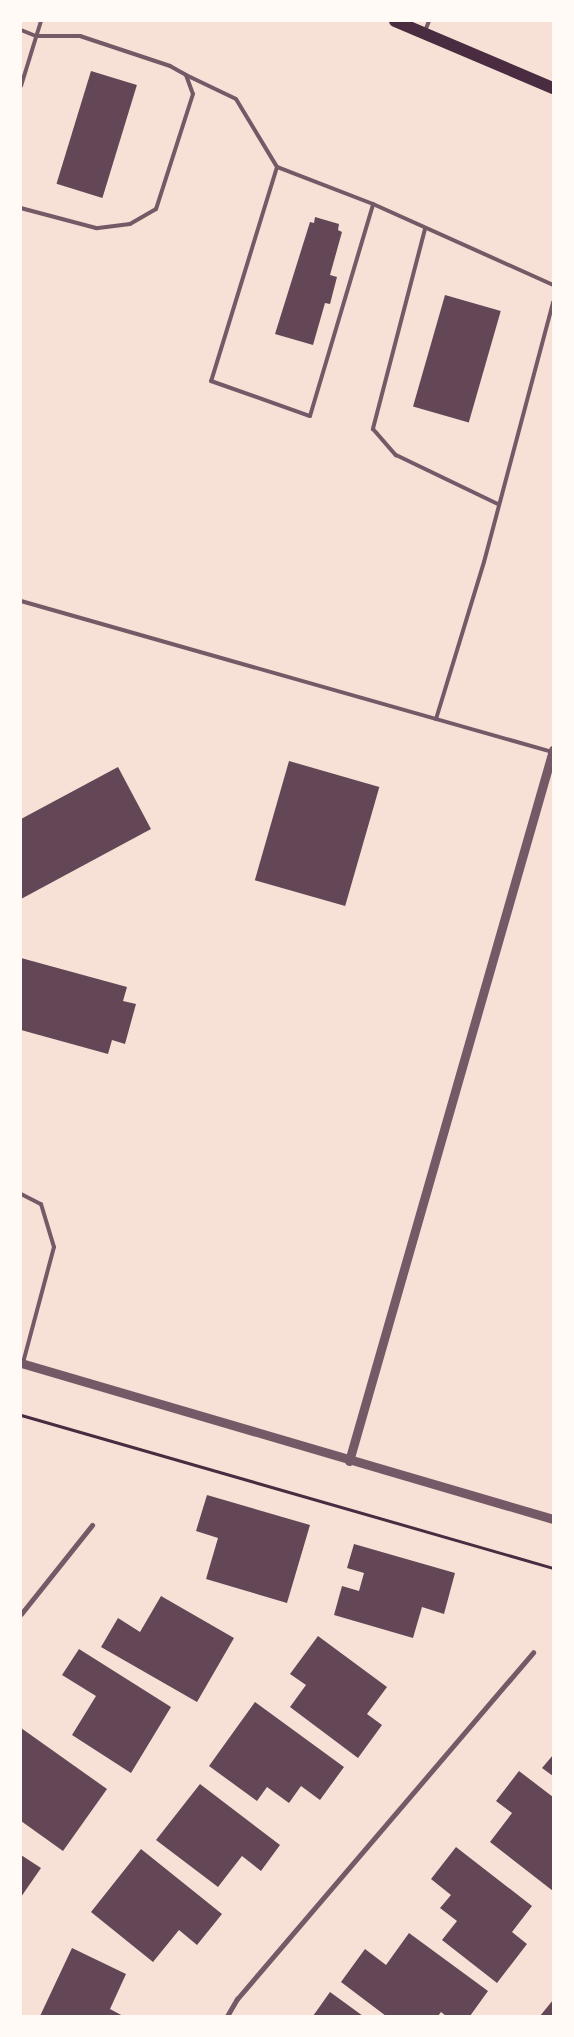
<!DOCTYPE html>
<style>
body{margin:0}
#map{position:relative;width:574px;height:2037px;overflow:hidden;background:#f7e1d7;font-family:Raleway,sans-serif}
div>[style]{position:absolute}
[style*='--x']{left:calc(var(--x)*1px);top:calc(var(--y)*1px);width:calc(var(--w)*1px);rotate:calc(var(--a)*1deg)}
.building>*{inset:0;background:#644757;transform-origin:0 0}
.path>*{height:3px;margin:-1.5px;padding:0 1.5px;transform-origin:1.5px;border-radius:1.5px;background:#4a2c40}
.service>*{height:4px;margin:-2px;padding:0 2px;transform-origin:2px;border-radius:2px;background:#755966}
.minor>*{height:5px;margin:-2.5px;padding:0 2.5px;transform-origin:2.5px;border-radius:2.5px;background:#755966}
.tertiary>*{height:9px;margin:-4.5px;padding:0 4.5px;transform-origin:4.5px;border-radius:4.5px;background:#755966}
.primary>*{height:12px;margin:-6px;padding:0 6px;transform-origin:6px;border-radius:6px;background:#4a2c40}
span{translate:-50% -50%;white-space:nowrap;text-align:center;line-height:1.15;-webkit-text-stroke:5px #fffaf5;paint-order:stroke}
.frame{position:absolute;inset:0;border:22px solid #fffaf5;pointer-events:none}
</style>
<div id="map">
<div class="building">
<i style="left:91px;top:71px;width:48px;height:118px;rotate:17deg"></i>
<i style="clip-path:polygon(315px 217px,339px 224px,338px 230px,342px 232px,330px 275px,337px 277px,330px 304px,325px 303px,313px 345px,275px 334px,310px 222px,314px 223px)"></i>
<i style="left:445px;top:295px;width:58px;height:116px;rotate:16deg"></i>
<i style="left:289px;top:761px;width:94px;height:124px;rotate:16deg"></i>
<i style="clip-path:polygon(118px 767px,151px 829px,21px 899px,21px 819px)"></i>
<i style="clip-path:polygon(21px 958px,127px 987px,123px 1001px,136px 1004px,125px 1044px,112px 1040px,108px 1054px,21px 1030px)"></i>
<i style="clip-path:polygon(207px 1495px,310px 1525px,287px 1603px,206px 1579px,218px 1538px,196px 1531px)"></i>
<i style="clip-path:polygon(354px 1544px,455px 1573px,444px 1614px,422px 1607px,413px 1638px,334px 1615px,342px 1586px,359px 1591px,364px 1573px,347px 1568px)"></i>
<i style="clip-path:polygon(161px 1596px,234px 1638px,197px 1702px,101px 1647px,118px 1618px,140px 1632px)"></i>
<i style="clip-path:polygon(318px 1636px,387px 1687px,367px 1714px,382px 1725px,358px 1758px,290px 1707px,306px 1685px,290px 1674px)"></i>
<i style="clip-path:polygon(79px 1649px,171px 1707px,131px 1773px,72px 1735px,96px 1696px,62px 1675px)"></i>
<i style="clip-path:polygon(255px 1702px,344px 1767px,320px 1800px,301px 1786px,289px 1803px,267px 1787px,257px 1801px,209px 1766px)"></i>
<i style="clip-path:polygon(21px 1728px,107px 1789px,63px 1851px,21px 1821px)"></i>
<i style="clip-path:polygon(553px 1755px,553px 1776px,542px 1768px)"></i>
<i style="clip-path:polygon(519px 1771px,553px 1797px,553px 1891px,490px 1842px,512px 1813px,496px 1801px)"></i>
<i style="clip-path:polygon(200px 1784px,280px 1845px,261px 1871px,242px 1856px,218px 1887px,156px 1840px)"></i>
<i style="clip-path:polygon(456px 1847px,532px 1906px,512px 1932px,527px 1944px,497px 1983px,442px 1940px,457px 1921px,440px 1908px,451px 1895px,431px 1879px)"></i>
<i style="clip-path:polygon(141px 1849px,222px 1914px,197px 1945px,179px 1930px,153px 1962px,91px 1912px)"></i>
<i style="clip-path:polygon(21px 1855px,41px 1868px,21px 1897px)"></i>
<i style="clip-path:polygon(409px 1933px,488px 1991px,470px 2016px,446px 2016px,441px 2012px,438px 2016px,386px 2016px,341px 1982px,365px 1949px,386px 1965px)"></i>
<i style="clip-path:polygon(72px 1948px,126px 1974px,110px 2009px,123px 2016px,40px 2016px)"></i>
<i style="clip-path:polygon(330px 1992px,363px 2016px,313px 2016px)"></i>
<i style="clip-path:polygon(553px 2000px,553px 2016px,540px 2016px)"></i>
</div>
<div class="path">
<i style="--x:21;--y:1415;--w:554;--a:16.04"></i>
</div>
<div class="service">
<i style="--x:21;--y:30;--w:16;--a:22"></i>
<i style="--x:36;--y:36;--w:44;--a:0"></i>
<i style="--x:80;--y:36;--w:95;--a:18.4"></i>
<i style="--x:170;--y:66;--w:18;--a:29"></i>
<i style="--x:186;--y:75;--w:20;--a:70"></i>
<i style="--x:193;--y:94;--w:121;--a:107.8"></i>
<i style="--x:156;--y:209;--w:30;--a:150"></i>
<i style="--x:130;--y:224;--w:34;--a:173"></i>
<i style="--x:96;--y:228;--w:78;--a:-165.1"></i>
<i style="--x:425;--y:31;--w:11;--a:-68"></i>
<i style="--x:186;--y:75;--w:55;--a:25.6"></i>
<i style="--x:236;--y:99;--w:79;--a:58.9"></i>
<i style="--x:277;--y:167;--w:224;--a:107.1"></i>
<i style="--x:211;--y:381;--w:105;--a:19.5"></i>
<i style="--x:310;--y:416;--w:221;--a:-73.4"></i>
<i style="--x:373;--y:204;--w:103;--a:-158.9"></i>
<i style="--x:21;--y:86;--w:68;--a:-72.9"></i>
<i style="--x:373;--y:204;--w:197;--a:24.2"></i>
<i style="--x:425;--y:229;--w:207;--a:104.6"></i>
<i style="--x:373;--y:429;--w:35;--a:49"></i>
<i style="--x:396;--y:455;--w:113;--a:25.7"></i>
<i style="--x:21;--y:601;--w:552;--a:15.87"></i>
<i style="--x:436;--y:719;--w:164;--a:-73"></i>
<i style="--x:484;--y:562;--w:269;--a:-75.1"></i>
<i style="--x:21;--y:1194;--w:22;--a:27"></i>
<i style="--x:41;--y:1204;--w:45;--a:73.2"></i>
<i style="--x:54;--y:1247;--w:120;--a:105"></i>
</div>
<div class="minor">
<i style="--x:21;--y:1614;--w:114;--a:-51.4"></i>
<i style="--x:227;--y:2016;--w:20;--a:-60"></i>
<i style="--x:237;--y:1999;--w:456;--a:-49.5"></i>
</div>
<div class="tertiary">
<i style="--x:21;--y:1363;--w:554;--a:16.34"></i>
<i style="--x:349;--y:1461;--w:740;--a:-73.99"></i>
</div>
<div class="primary">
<i style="--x:395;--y:21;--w:172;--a:23"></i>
</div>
<div class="frame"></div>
</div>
